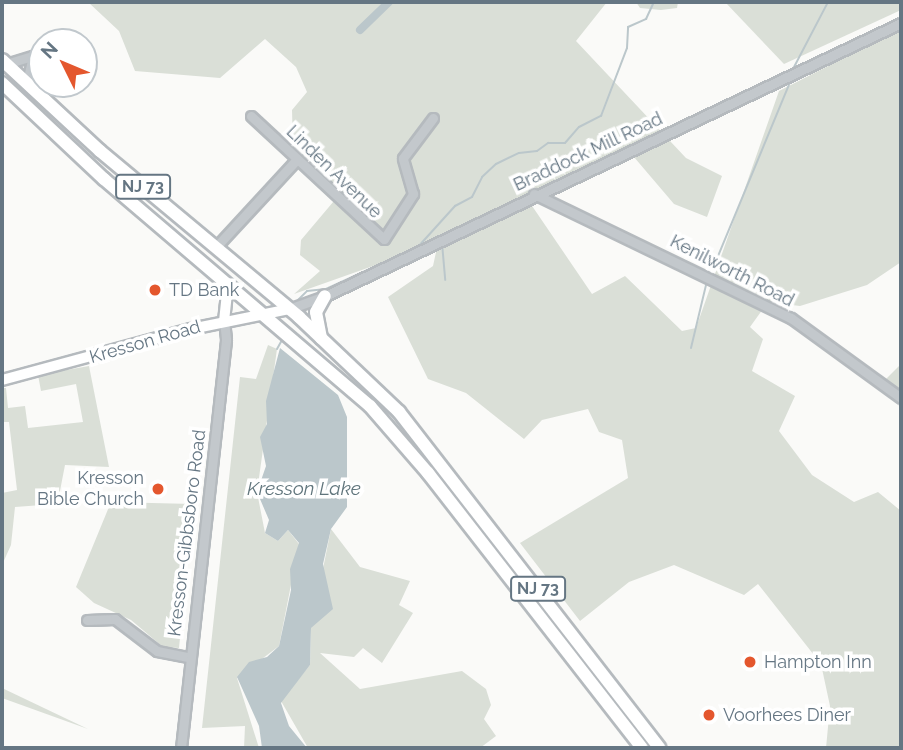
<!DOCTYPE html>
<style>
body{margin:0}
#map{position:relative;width:903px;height:750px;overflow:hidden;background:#fafaf8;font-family:Raleway,sans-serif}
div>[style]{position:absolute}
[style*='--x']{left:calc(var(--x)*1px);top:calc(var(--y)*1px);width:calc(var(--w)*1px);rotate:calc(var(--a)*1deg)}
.green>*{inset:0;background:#dadfd7}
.water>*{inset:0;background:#bbc7cb}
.stream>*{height:2px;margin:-1px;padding:0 1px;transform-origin:1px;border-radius:1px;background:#bbc7cb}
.canal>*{height:8px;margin:-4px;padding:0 4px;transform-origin:4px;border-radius:4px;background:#bbc7cb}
.roads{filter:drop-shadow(2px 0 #b5babe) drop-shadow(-2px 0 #b5babe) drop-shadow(0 2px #b5babe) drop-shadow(0 -2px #b5babe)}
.minor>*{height:9px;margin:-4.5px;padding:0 4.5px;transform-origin:4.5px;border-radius:4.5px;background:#c3c8cc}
.major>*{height:10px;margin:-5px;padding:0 5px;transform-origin:5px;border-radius:5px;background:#fff}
.highway>*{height:12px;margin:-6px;padding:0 6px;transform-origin:6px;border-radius:6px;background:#fff}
.dots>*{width:19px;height:19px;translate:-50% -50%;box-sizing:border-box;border:4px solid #fff;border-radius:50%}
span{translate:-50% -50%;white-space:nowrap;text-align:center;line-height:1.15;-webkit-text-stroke:7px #fff;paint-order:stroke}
.shield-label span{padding:2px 5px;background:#fff;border:2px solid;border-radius:5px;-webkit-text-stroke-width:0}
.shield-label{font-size:16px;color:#657683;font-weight:700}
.street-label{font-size:18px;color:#657683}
.poi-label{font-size:18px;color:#657683}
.left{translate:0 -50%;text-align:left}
.right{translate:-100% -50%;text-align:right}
.water-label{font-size:19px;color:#60757c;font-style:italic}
.frame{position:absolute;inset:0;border:4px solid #657683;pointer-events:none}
.north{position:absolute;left:28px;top:28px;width:70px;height:70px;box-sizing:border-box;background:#fff;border:2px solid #c1c8cd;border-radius:50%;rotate:313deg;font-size:19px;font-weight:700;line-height:28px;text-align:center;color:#657683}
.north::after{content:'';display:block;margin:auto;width:24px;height:32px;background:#e4572e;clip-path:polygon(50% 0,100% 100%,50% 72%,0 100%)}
</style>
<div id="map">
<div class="green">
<i style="clip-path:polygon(88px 2px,607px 2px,576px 41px,686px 158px,722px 176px,707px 217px,674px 204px,628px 150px,526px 197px,592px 294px,625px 276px,682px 331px,696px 328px,779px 91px,901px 29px,901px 262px,867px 285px,800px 306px,768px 302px,750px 327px,763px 339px,752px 371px,795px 396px,779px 431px,812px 475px,854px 502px,878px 492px,901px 511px,901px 748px,826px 748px,830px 706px,821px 664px,758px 584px,744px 595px,674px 565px,629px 582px,580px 621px,520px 543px,628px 478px,622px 440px,599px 432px,588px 409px,542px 420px,524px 439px,466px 393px,428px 379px,388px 297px,433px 266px,438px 243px,294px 294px,320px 271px,300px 255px,301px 240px,339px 195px,293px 148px,292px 110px,307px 92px,296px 67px,265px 39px,220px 78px,135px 71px,119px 31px)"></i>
<i style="clip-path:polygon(636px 2px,678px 2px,677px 8px,661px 10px,640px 8px)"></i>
<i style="clip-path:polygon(725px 2px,901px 2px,901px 10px,784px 64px)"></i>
<i style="clip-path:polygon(268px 345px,277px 349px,257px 492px,265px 533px,278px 541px,288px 530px,299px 544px,279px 646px,237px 678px,259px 748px,244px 748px,245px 726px,202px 728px,240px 377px,256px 379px)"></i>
<i style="clip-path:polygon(901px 364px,901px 399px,882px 383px)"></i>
<i style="clip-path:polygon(89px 366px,109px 467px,65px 465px,59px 496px,96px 501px,15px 507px,11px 545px,2px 565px,2px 493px,17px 490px,9px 422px,2px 422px,2px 388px,6px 388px,8px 408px,25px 406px,28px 428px,83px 422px,76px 384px,41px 391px,38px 375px)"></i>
<i style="clip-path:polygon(111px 502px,193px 504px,179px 648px,163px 647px,131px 620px,94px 603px,76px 587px)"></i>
<i style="clip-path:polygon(331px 529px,360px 567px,410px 581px,399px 605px,413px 613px,382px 663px,363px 648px,354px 657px,320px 653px,360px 689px,462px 671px,486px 689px,491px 705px,484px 719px,496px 736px,480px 748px,308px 748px,281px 701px,310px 665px,311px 628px)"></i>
<i style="clip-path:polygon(2px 688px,88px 729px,2px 698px)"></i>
</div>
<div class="water">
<i style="clip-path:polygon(280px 348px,338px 395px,347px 417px,347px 507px,331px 529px,323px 564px,333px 609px,311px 628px,310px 665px,281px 703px,289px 726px,307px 748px,262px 748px,259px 726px,237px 677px,249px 662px,267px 657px,279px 646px,291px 590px,290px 569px,299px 543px,288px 530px,278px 541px,265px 533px,269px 520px,257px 492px,266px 466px,260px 437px,267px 424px,266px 401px)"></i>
</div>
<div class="stream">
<i style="--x:793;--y:69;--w:76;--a:-62.4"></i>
<i style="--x:442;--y:243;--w:37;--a:85"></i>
<i style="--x:417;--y:248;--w:57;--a:-47.9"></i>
<i style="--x:455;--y:206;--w:19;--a:-28"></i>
<i style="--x:472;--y:197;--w:22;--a:-63"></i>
<i style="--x:482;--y:177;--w:19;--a:-43"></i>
<i style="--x:496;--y:164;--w:25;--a:-26"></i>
<i style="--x:519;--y:153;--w:18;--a:-6"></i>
<i style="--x:537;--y:151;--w:14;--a:-36"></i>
<i style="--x:548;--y:143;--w:17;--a:0"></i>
<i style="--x:565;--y:143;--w:21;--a:-49"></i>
<i style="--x:579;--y:127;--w:25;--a:-27"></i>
<i style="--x:601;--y:116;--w:73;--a:-69.1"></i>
<i style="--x:627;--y:48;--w:21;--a:-87"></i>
<i style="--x:628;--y:27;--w:20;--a:-24"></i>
<i style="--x:646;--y:19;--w:19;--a:-65"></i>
<i style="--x:711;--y:273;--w:209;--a:-67.5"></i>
<i style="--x:297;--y:301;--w:14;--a:-45"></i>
<i style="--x:307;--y:291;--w:19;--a:-6"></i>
<i style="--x:326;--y:289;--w:84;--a:-24.7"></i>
<i style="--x:691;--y:348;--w:69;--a:-76.6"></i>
<i style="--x:277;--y:349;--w:10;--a:-61"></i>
</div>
<div class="canal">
<i style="--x:360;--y:30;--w:40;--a:-44"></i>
</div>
<div class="roads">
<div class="minor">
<i style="--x:6;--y:64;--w:28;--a:-17"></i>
<i style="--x:33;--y:56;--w:28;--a:103"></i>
<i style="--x:251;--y:116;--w:181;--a:42.8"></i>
<i style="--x:384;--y:239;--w:54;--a:-57.2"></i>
<i style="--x:413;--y:194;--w:37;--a:-106"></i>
<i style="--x:403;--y:158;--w:50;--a:-53.1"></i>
<i style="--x:534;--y:194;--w:285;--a:25.8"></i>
<i style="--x:791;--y:318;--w:136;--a:36"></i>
<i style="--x:215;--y:248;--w:121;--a:-47.3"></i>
<i style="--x:289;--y:309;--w:38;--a:-20"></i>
<i style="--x:325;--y:296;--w:637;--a:-25.36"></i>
<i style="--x:87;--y:620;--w:28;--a:-2"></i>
<i style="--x:115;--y:619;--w:53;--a:37.3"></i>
<i style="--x:157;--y:651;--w:33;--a:11"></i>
<i style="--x:181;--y:748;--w:411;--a:-83.7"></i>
<i style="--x:226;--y:339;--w:18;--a:-96"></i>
</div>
<div class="major">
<i style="--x:221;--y:280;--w:14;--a:65"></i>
<i style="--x:227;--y:293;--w:28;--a:96"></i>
<i style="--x:2;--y:380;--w:196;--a:-15.1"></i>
<i style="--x:191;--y:329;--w:100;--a:-11.5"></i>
</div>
<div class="highway">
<i style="--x:2;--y:60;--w:134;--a:42.9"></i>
<i style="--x:100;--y:151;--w:259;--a:39.8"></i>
<i style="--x:299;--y:317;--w:138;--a:43.5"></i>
<i style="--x:399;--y:412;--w:425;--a:52.2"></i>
<i style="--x:2;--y:83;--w:140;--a:43.3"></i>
<i style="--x:104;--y:179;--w:350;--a:40.5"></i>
<i style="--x:370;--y:406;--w:89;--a:49.1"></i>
<i style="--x:428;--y:473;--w:348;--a:52.1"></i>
<i style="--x:321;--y:338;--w:26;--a:-101"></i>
<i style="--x:316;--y:312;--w:18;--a:-61"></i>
</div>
</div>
<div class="dots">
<i style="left:155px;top:290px;background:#e4572e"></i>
<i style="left:158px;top:489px;background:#e4572e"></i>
<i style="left:750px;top:662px;background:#e4572e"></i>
<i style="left:709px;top:715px;background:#e4572e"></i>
</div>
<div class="shield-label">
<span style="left:143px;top:187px">NJ 73</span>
<span style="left:538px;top:589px">NJ 73</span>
</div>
<div class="street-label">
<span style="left:588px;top:152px;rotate:-25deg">Braddock Mill Road</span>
<span style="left:334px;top:172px;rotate:44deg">Linden Avenue</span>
<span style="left:732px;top:271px;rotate:27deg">Kenilworth Road</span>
<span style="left:145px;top:342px;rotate:-16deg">Kresson Road</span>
<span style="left:187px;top:533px;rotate:-83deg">Kresson-Gibbsboro Road</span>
</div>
<div class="poi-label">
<span class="left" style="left:169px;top:290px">TD Bank</span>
<span class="right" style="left:144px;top:489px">Kresson<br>Bible Church</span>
<span class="left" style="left:764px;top:662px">Hampton Inn</span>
<span class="left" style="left:723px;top:715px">Voorhees Diner</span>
</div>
<div class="water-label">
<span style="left:304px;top:489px">Kresson Lake</span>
</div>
<div class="frame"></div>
<div class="north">N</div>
</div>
